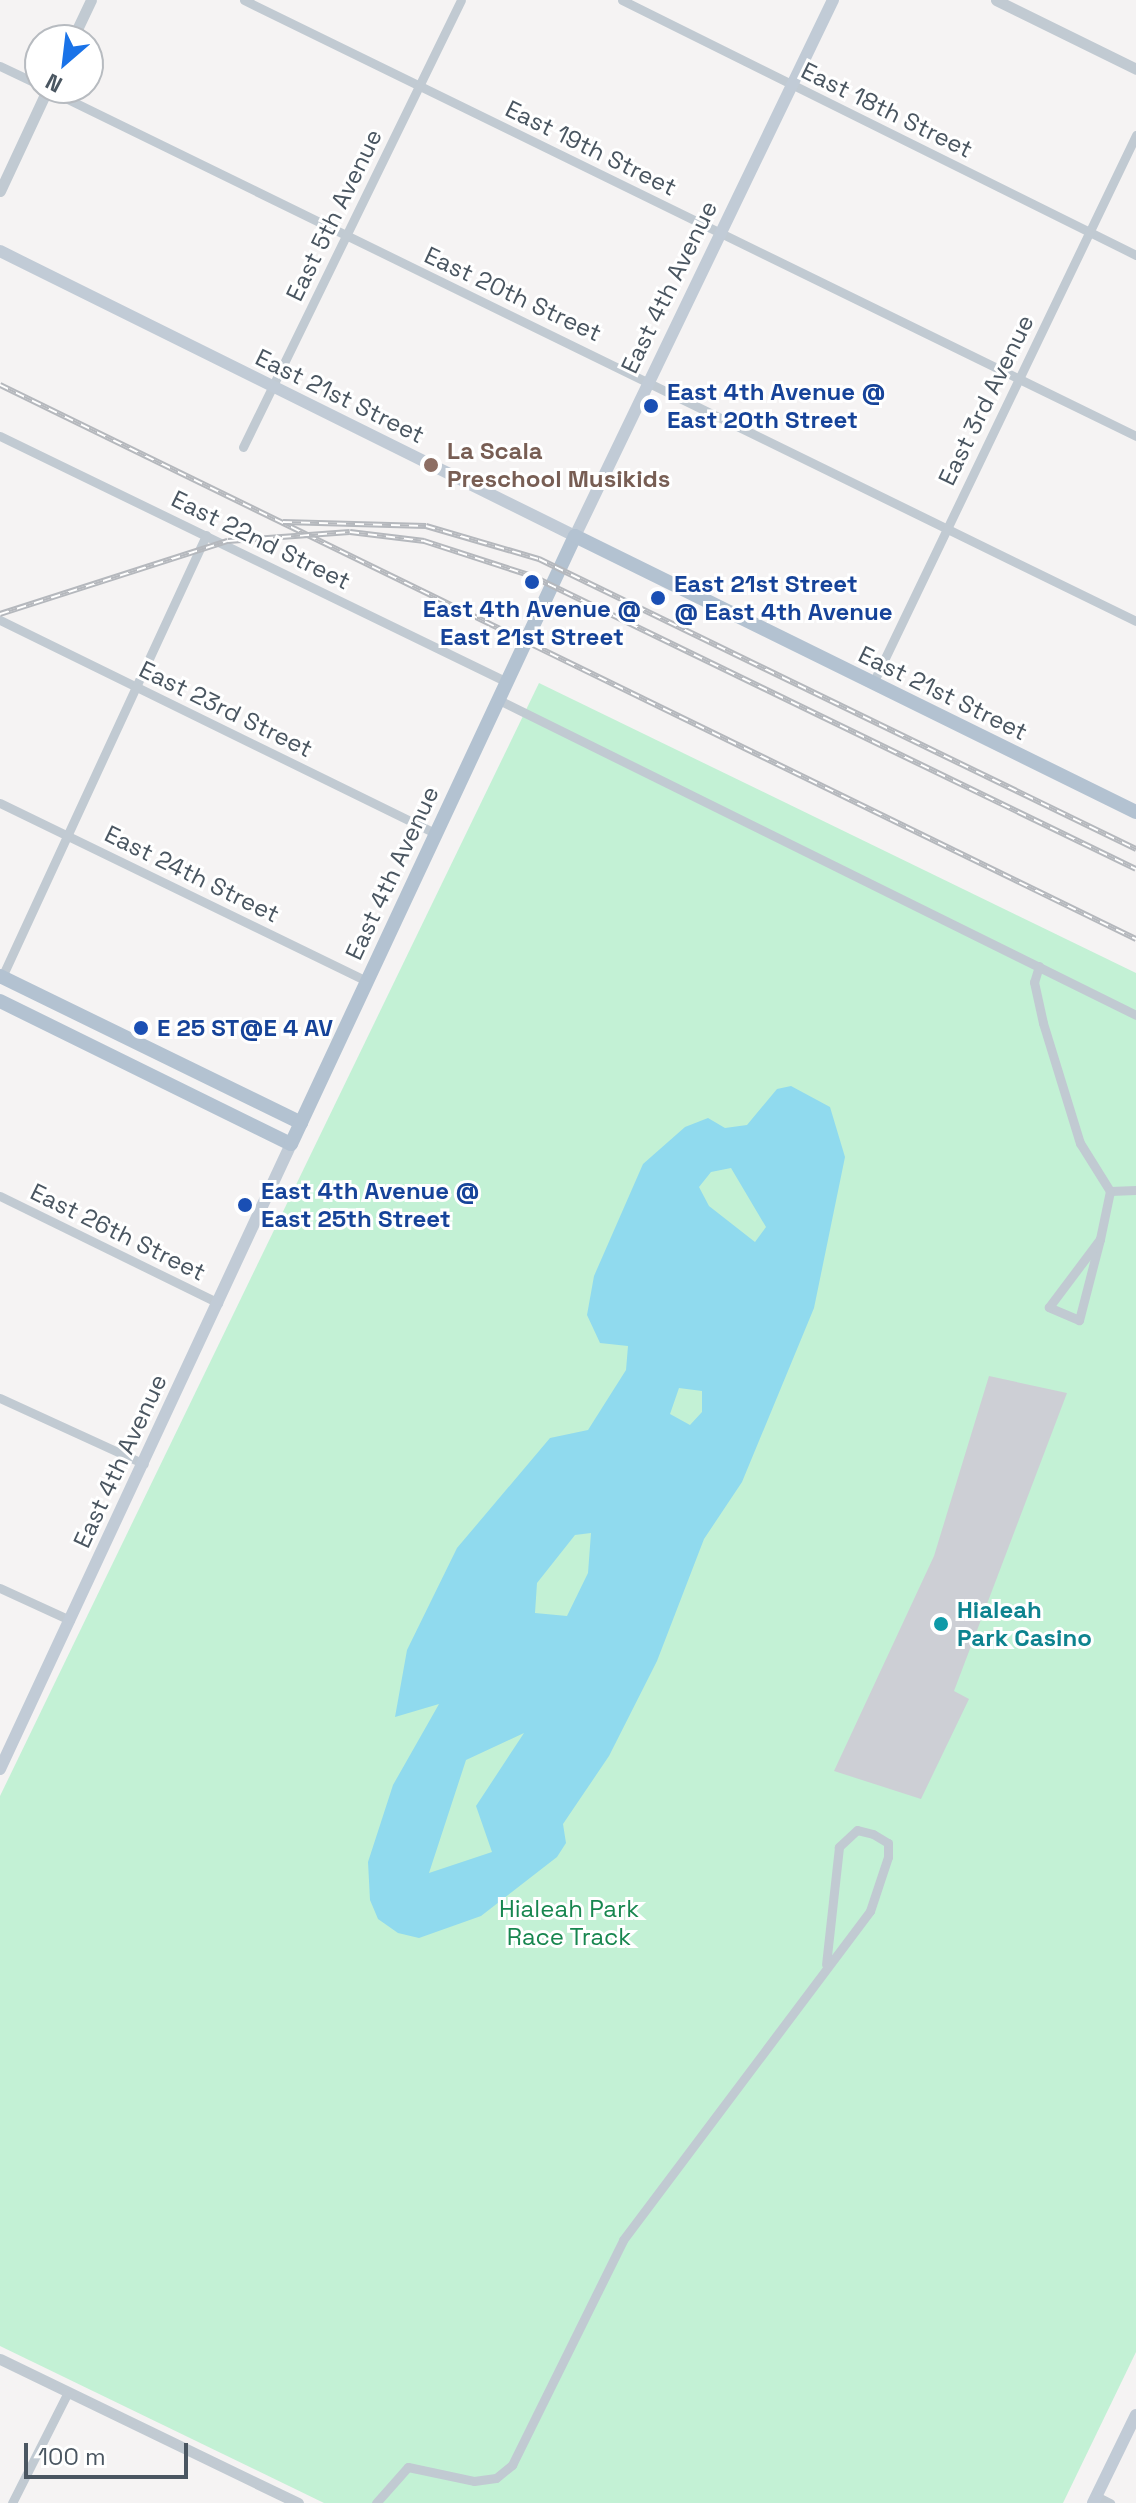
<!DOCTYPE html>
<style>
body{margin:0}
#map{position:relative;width:1136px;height:2503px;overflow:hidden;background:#f5f3f3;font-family:"Space Grotesk",sans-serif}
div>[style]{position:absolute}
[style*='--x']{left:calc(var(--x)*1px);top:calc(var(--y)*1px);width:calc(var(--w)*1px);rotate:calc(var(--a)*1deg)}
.green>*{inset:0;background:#c3f1d5}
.water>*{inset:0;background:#90daee}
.building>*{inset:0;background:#cdcfd5}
.minor>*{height:9px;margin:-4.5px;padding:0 4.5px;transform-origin:4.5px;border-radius:4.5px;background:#c1cad2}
.tertiary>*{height:11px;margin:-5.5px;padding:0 5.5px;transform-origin:5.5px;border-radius:5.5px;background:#c1cad2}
.secondary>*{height:12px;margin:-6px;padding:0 6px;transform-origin:6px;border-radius:6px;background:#c1cbd6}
.primary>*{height:14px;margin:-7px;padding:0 7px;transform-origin:7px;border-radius:7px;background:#b3c2d1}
.rail>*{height:6px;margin-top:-3px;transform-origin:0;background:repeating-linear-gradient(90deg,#fff 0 9px,#b5b8bd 0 18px);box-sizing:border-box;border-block:2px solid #b5b8bd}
.dots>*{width:22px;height:22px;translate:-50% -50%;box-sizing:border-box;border:4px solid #fff;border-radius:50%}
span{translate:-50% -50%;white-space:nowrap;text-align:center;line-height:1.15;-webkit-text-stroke:6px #fff;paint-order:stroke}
.street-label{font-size:24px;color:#4a5661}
.transit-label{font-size:24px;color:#164399;font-weight:700}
.left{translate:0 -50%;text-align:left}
.education-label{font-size:24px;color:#785e54;font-weight:700}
.culture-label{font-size:24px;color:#0d838f;font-weight:700}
.park-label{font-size:24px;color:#17864f}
.north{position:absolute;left:24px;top:24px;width:80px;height:80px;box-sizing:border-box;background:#fff;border:2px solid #b7bbc0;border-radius:50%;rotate:208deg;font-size:22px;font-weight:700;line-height:32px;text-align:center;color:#4a5661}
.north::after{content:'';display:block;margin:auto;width:28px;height:36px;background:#1a73e8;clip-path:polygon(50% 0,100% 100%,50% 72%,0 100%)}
.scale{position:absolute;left:24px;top:2443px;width:164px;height:36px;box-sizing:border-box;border:4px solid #4a5661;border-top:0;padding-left:10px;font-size:24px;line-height:28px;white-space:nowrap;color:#4a5661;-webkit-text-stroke:6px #fff;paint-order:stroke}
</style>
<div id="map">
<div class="green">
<i style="clip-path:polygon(539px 683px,1136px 973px,1136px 2352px,1063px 2503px,324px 2503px,0 2346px,0 1796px)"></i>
</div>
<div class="water">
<i style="clip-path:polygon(evenodd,791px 1086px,830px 1107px,845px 1157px,814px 1308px,742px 1482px,704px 1539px,657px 1661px,609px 1756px,563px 1824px,566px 1843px,557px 1857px,481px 1916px,419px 1938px,398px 1933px,378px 1919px,370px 1900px,368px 1862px,393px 1785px,439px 1704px,395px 1717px,407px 1650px,457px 1548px,550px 1438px,588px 1430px,626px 1370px,628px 1346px,600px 1343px,587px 1315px,594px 1276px,643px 1164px,685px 1127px,708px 1118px,725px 1128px,747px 1125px,777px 1089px,791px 1086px,731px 1168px,766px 1227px,755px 1242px,709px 1206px,699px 1187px,711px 1172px,731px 1168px,791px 1086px,679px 1388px,702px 1391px,702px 1412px,690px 1425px,670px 1414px,679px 1388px,791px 1086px,591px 1533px,588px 1573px,567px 1616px,535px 1613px,537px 1583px,575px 1535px,591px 1533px,791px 1086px,524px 1733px,476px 1806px,492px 1852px,429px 1873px,466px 1760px,524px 1733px)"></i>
</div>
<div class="building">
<i style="clip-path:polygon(989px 1376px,1067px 1393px,954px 1691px,969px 1699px,921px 1799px,834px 1771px,934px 1556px)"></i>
</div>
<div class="minor">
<i style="--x:244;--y:0;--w:993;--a:26.05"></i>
<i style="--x:622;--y:0;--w:574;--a:26.39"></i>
<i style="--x:0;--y:66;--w:44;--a:25.4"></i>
<i style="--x:45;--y:88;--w:1214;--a:26.04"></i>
<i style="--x:0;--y:436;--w:561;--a:25.88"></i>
<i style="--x:243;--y:447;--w:497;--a:-64"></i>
<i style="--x:0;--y:620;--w:483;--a:26.1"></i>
<i style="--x:873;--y:683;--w:608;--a:-64.36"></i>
<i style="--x:497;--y:699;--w:713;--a:26.31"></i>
<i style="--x:0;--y:803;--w:407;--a:25.9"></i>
<i style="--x:1039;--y:966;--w:17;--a:107"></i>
<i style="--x:1034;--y:982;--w:42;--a:77.6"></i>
<i style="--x:1043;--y:1023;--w:126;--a:72.9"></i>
<i style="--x:1080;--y:1143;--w:57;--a:58"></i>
<i style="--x:1110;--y:1191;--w:26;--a:-2"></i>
<i style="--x:1;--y:979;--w:489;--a:-65.2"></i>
<i style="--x:0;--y:1196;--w:243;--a:26.1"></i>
<i style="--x:1100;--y:1239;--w:84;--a:104.5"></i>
<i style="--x:1079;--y:1320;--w:33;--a:-157"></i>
<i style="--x:1049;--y:1307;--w:85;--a:-53.1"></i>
<i style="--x:1100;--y:1239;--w:49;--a:-78.2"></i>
<i style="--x:0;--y:1398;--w:158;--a:24.6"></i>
<i style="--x:0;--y:1588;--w:77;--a:24.6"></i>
<i style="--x:1096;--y:2496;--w:16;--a:27"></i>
<i style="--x:12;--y:2503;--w:124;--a:-63.2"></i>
<i style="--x:376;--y:2503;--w:48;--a:-48.4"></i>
<i style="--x:408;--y:2467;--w:67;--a:12"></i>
<i style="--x:474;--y:2481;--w:22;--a:-8"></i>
<i style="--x:496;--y:2478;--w:21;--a:-39"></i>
<i style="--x:512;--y:2465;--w:251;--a:-63.7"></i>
<i style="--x:623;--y:2240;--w:411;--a:-53.1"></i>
<i style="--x:870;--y:1911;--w:57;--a:-71.6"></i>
<i style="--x:888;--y:1857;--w:14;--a:-90"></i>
<i style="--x:888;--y:1843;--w:17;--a:-149"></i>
<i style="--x:873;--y:1834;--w:16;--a:-166"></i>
<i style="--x:857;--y:1830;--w:25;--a:137"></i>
<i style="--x:839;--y:1847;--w:118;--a:96.3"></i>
</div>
<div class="tertiary">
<i style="--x:996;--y:0;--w:156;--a:26.2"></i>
<i style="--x:72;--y:40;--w:44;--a:-64.6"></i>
<i style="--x:0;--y:191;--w:114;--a:-65"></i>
<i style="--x:0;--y:2359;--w:331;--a:25.8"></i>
</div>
<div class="secondary">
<i style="--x:0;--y:251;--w:642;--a:26.37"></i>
<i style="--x:575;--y:536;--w:595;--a:-64.3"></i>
<i style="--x:0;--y:1769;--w:689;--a:-65.03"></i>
<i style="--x:1093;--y:2503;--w:98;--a:-64"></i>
</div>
<div class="primary">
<i style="--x:0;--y:976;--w:335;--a:26"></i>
<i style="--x:0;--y:1001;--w:324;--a:26.2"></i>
<i style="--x:291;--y:1144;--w:671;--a:-64.96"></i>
<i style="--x:575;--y:536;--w:625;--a:26.2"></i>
</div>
<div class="rail">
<i style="--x:0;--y:385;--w:1264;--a:26"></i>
<i style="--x:283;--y:522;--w:143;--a:1.6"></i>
<i style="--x:426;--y:526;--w:118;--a:16.3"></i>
<i style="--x:539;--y:559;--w:664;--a:25.91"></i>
<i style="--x:0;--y:614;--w:239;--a:-17.8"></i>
<i style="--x:228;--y:541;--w:122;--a:-4.2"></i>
<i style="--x:350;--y:532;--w:75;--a:6.9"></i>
<i style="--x:424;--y:541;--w:114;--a:18"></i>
<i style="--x:532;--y:576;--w:671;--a:25.88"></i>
</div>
<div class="dots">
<i style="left:651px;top:406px;background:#1a4fb4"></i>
<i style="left:431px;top:465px;background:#8d6e63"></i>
<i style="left:532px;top:582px;background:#1a4fb4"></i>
<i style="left:658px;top:598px;background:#1a4fb4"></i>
<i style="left:141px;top:1028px;background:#1a4fb4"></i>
<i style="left:245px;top:1205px;background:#1a4fb4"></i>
<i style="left:941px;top:1624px;background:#0f9aa8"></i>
</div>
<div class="street-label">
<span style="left:887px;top:110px;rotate:26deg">East 18th Street</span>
<span style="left:591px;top:148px;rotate:26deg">East 19th Street</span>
<span style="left:334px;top:215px;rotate:-64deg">East 5th Avenue</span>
<span style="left:669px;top:287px;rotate:-64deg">East 4th Avenue</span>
<span style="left:513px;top:294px;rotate:25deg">East 20th Street</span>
<span style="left:340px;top:396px;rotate:26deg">East 21st Street</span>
<span style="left:986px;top:400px;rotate:-64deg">East 3rd Avenue</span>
<span style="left:261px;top:540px;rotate:26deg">East 22nd Street</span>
<span style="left:943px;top:693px;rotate:26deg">East 21st Street</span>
<span style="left:226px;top:709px;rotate:26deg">East 23rd Street</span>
<span style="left:392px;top:873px;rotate:-65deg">East 4th Avenue</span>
<span style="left:192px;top:874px;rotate:26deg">East 24th Street</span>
<span style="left:118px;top:1232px;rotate:26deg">East 26th Street</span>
<span style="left:120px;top:1461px;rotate:-65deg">East 4th Avenue</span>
</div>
<div class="transit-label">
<span class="left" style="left:667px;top:406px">East 4th Avenue @<br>East 20th Street</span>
<span class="left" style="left:674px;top:598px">East 21st Street<br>@ East 4th Avenue</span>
<span style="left:532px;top:623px">East 4th Avenue @<br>East 21st Street</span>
<span class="left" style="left:157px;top:1028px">E 25 ST@E 4 AV</span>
<span class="left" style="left:261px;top:1205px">East 4th Avenue @<br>East 25th Street</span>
</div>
<div class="education-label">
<span class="left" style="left:447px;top:465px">La Scala<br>Preschool Musikids</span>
</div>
<div class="culture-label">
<span class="left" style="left:957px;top:1624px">Hialeah<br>Park Casino</span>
</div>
<div class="park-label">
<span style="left:569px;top:1923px">Hialeah Park<br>Race Track</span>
</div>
<div class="north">N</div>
<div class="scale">100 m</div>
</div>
